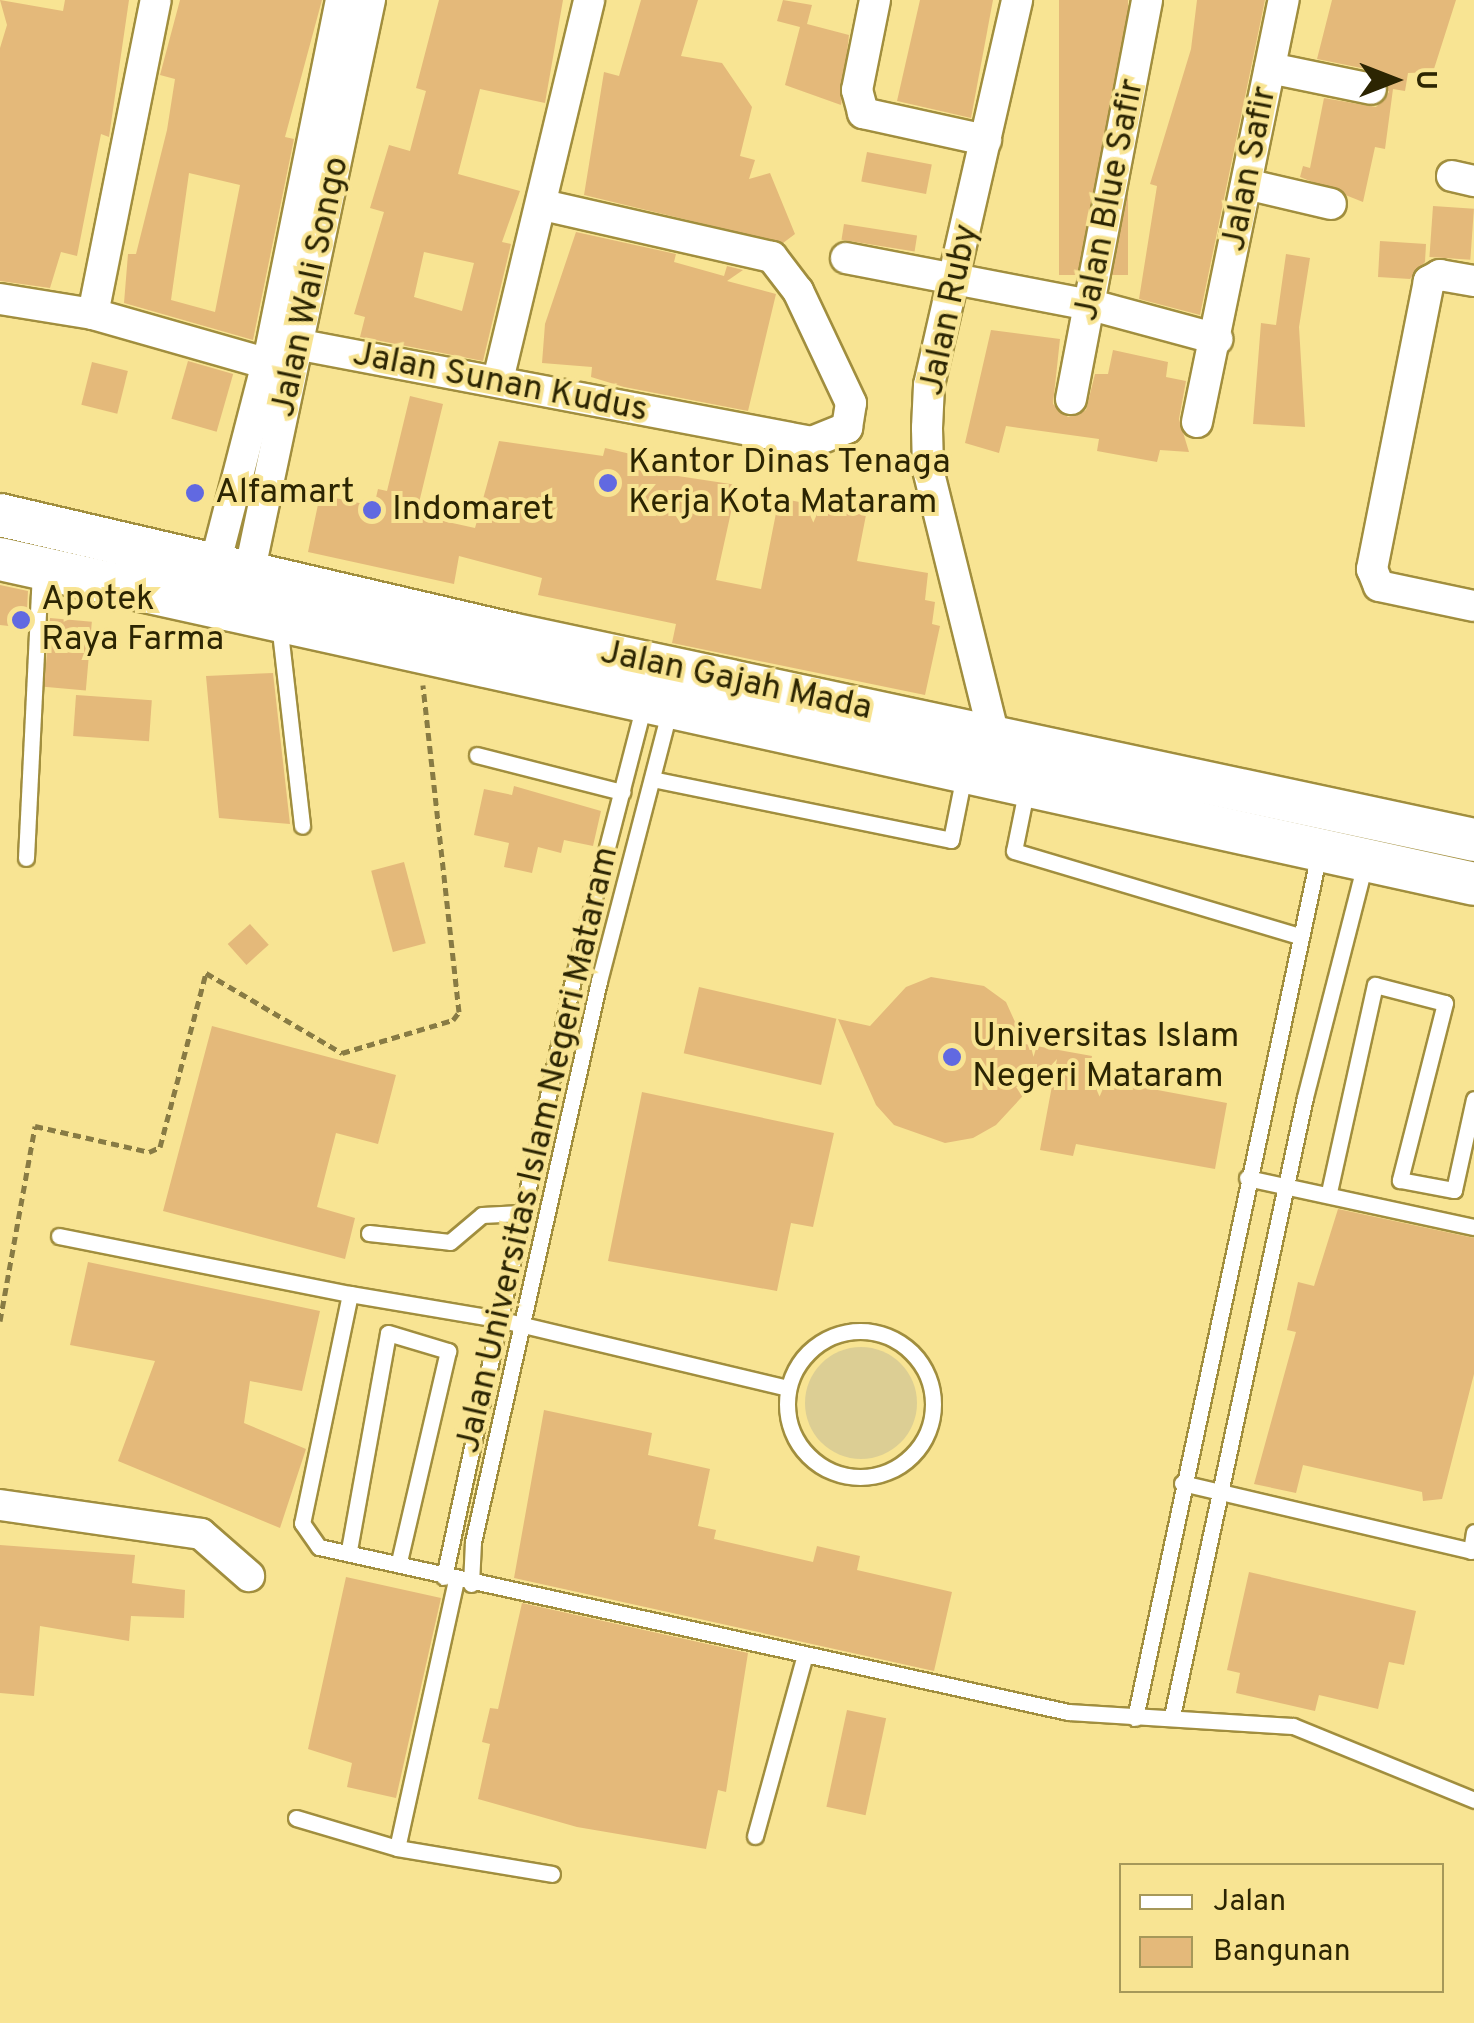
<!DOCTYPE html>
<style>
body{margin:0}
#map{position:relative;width:1474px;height:2023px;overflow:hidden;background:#f8e493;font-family:Overpass,sans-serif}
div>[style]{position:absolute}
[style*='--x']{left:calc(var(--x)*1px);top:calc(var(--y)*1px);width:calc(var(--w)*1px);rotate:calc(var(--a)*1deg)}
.green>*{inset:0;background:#dcce94}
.round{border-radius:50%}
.building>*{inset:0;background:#e4b97a;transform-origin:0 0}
.path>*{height:5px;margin-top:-2.5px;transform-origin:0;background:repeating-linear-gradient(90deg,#887b44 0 8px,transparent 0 13px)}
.roads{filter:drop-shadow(2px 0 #a18e3e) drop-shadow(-2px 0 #a18e3e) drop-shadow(0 2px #a18e3e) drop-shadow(0 -2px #a18e3e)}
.lane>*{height:15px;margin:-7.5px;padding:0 7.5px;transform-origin:7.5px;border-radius:7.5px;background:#fff}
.lane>.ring{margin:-7.5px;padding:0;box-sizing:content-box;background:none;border:15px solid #fff;border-radius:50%}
.street>*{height:30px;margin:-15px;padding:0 15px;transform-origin:15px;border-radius:15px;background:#fff}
.secondary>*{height:42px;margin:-21px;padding:0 21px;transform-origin:21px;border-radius:21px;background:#fff}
.dots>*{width:28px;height:28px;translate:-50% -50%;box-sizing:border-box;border:5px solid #f8e493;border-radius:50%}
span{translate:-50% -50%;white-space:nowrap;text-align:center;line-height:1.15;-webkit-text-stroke:8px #f8e493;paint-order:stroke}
.street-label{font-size:35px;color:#2c2502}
.poi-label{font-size:35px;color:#2c2502}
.left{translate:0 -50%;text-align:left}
.legend{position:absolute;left:1119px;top:1863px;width:325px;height:130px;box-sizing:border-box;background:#f8e493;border:2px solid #a69859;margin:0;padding:12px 18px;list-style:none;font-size:30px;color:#2c2502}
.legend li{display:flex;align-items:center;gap:20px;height:50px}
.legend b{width:50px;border:2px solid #a69859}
.north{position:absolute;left:1344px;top:30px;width:100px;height:100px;-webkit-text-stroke:8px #f8e493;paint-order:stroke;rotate:90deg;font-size:28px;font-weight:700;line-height:40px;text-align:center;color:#2c2502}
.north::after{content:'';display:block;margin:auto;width:35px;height:45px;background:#2c2502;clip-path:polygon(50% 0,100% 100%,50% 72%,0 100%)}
</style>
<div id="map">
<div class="green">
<i class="round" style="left:805px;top:1347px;width:112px;height:112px"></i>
</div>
<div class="building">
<i style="clip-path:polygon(0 0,63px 11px,65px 0,129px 0,109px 137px,101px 134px,77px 256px,61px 252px,50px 288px,0 281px,0 48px,7px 25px)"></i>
<i style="clip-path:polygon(evenodd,180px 0,322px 0,285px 137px,294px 139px,253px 340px,124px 303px,128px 254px,136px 254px,167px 130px,175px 79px,160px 75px,180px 0,189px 173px,240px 185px,215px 312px,171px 300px,189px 173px)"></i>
<i style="clip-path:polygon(evenodd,439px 0,563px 0,545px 103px,480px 89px,458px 174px,520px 191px,502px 242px,511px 244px,483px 361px,360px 337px,365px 317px,354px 314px,384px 212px,370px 208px,389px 145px,410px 151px,426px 91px,416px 88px,439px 0,424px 252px,474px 263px,462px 311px,414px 297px,424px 252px)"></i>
<i style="clip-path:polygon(641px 0,698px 0,681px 56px,722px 63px,752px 107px,740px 156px,755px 160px,749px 179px,770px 173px,795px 234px,783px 243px,584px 195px,604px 72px,619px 76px)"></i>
<i style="clip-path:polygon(783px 0,812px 5px,807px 24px,849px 35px,841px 105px,785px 85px,800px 27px,777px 21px)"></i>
<i style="clip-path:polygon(920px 0,993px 0,971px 118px,897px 101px)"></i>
<i style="left:1059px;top:0;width:69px;height:275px"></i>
<i style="clip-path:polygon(1197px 0,1265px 0,1200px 315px,1139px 299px,1157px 186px,1150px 184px,1191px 49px)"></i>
<i style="clip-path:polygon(1332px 0,1456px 0,1433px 72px,1408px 73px,1405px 91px,1393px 89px,1385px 149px,1375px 147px,1363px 202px,1300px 177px,1303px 166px,1310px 168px,1324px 98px,1376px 107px,1389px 92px,1376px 71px,1317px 59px)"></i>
<i style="left:867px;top:152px;width:66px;height:30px;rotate:11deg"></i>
<i style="left:1433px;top:206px;width:41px;height:51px;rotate:4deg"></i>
<i style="left:844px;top:224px;width:74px;height:16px;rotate:9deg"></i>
<i style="clip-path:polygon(576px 232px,676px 254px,674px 262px,724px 276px,727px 266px,743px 270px,727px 281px,776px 294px,748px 411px,624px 387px,591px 377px,592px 367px,542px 363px,545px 324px)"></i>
<i style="clip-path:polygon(1380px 241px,1426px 244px,1425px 262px,1410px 279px,1378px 277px)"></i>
<i style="clip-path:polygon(1286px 254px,1310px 258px,1299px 327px,1305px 427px,1253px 424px,1261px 323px,1276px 325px)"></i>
<i style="clip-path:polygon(991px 330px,1060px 339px,1053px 404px,1068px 417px,1086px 410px,1095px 374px,1108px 374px,1113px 350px,1168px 362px,1166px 377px,1186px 381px,1179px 419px,1189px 452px,1160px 450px,1157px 462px,1097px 451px,1099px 439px,1006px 426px,999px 453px,965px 443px)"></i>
<i style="left:188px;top:361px;width:47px;height:60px;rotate:16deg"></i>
<i style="left:92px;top:362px;width:37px;height:44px;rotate:14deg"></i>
<i style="clip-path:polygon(410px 396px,443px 404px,416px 515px,475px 528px,499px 441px,603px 456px,605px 448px,635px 455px,632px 469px,737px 485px,716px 580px,761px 589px,779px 498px,866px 515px,857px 561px,928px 573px,925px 600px,935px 602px,932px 624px,940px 626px,925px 695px,672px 643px,676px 624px,538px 595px,542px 578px,459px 556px,454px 584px,308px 552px,320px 495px,374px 506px,378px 489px,387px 491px)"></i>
<i style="clip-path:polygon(0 585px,28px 591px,26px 628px,0 625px)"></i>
<i style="left:50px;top:618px;width:42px;height:69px;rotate:5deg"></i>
<i style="clip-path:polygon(273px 673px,290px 824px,219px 818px,206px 676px)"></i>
<i style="left:76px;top:695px;width:76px;height:41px;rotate:4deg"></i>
<i style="clip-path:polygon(514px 786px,601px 811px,593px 846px,564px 840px,561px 853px,538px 847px,532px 873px,504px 867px,509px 843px,474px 835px,484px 789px,512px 795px)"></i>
<i style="left:404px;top:862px;width:84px;height:34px;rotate:75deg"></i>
<i style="left:250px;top:924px;width:28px;height:30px;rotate:48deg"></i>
<i style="clip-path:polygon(931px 977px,984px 986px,1006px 1002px,1025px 1044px,1092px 1056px,1088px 1077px,1227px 1103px,1215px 1169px,1076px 1144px,1073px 1156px,1040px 1150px,1057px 1059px,996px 1125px,973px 1138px,945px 1143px,894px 1125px,876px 1105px,838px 1019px,870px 1026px,906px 987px)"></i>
<i style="left:699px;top:987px;width:141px;height:68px;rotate:13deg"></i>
<i style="clip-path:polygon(212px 1026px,396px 1075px,378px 1144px,336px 1133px,317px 1207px,355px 1218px,345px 1259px,163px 1211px)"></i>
<i style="clip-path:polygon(642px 1092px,834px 1133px,813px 1227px,791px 1223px,777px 1291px,608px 1261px)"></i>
<i style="clip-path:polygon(1338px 1209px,1474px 1238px,1474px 1374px,1442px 1499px,1423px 1501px,1422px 1492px,1303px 1465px,1296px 1493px,1254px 1484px,1296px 1332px,1287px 1330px,1298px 1282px,1314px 1286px)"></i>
<i style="clip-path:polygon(88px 1262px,320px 1311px,302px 1391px,250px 1381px,244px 1423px,306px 1449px,280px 1528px,118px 1461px,155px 1361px,70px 1345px)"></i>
<i style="clip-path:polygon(544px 1410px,652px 1433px,648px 1455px,710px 1469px,698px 1526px,716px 1530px,714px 1539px,813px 1562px,817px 1546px,860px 1556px,857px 1570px,952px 1592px,934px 1671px,514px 1578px)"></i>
<i style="clip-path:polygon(0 1545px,135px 1555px,132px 1583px,185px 1590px,184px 1618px,131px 1616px,129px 1641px,40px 1626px,34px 1696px,0 1693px)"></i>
<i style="clip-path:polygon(1249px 1572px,1416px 1611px,1404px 1665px,1389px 1662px,1378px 1709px,1319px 1695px,1315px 1711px,1236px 1693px,1240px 1673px,1227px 1670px)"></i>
<i style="clip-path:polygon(346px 1577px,441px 1598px,396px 1798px,347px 1787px,352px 1763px,308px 1749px)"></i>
<i style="clip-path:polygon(522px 1603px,748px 1653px,726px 1792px,718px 1790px,706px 1849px,577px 1827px,478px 1799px,490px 1744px,482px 1742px,490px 1708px,498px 1709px)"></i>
<i style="left:847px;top:1710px;width:40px;height:99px;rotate:12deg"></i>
</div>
<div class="path">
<i style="--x:0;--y:1321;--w:198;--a:-79.8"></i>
<i style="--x:35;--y:1126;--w:117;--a:12.8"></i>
<i style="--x:149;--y:1152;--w:12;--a:-24"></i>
<i style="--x:160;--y:1147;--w:180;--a:-75.2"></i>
<i style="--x:206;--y:973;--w:158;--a:30.5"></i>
<i style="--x:342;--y:1053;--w:116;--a:-16.6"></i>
<i style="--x:453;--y:1020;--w:10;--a:-53"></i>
<i style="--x:459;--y:1012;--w:329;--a:-96.3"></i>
</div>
<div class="roads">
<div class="lane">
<i style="--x:279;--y:623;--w:204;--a:83.5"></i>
<i style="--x:477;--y:755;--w:150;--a:14.3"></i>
<i style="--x:652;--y:779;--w:305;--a:11.5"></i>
<i style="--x:951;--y:840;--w:66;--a:-78.7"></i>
<i style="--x:1027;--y:787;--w:65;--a:101.5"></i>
<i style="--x:1014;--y:851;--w:297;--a:16.6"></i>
<i style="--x:26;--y:858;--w:286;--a:-87.2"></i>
<i style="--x:1247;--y:1178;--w:232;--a:12.2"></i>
<i style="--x:1329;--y:1192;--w:212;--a:-77.5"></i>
<i style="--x:1375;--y:985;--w:72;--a:14.4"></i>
<i style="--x:1445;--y:1003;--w:183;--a:104.3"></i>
<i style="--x:1400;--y:1180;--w:55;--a:10.5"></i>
<i style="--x:1454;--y:1190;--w:93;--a:-77.6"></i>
<i style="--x:369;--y:1233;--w:81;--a:6.3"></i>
<i style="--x:450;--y:1242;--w:42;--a:-40.2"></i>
<i style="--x:482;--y:1215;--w:39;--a:-3"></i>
<i style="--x:59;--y:1236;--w:297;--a:11.3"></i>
<i style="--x:350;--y:1294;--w:234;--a:101.8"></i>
<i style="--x:302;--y:1523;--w:29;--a:55"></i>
<i style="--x:319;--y:1547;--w:767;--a:12.42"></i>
<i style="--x:1068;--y:1712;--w:225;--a:3.6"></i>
<i style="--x:1293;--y:1726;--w:196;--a:22.2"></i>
<i style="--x:350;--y:1294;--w:150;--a:9.6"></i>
<i style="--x:498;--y:1319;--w:298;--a:13.4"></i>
<i class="ring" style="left:787px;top:1331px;width:131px;height:131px"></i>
<i style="--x:1182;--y:1483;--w:297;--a:13.2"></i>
<i style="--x:1471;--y:1551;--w:19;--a:-81"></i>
<i style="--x:349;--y:1550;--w:220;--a:-79.8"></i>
<i style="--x:388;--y:1333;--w:63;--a:16.7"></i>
<i style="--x:448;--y:1351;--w:217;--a:103.1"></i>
<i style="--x:444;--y:1577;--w:616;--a:-77.81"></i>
<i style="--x:574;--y:975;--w:280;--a:-75.5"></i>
<i style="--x:456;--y:1580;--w:274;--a:102.4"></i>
<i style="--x:397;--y:1848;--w:157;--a:9.5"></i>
<i style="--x:471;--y:1584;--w:42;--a:-87.3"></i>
<i style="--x:473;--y:1542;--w:575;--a:-77.34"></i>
<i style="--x:599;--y:981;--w:281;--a:-75.4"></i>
<i style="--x:1172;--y:1716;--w:633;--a:-77.87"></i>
<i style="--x:1305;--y:1097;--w:241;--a:-75.6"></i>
<i style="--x:1135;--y:1718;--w:884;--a:-77.99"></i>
<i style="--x:296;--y:1818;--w:105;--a:16.5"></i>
<i style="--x:755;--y:1836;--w:188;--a:-74.6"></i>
</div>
<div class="street">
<i style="--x:875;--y:0;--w:92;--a:101.3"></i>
<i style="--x:857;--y:90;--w:24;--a:75"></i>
<i style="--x:863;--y:113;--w:126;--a:12.4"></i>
<i style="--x:1270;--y:68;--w:103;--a:11.7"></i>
<i style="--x:1452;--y:176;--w:23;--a:13"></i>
<i style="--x:1250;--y:185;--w:83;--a:13.2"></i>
<i style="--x:846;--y:258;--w:249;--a:10.9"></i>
<i style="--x:1091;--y:305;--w:131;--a:15.1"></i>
<i style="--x:1474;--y:281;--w:35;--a:-170"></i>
<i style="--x:1440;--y:275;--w:13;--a:151"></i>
<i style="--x:1429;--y:281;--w:294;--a:101.2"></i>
<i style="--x:1372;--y:569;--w:18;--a:68"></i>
<i style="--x:1379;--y:586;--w:97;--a:11.9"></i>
<i style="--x:0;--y:299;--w:94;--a:9.2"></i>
<i style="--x:93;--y:314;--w:197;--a:15.9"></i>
<i style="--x:93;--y:314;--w:320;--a:-78.7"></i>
<i style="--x:301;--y:345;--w:520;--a:10.75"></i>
<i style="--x:812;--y:442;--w:38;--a:-22"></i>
<i style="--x:847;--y:428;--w:25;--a:-81"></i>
<i style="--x:851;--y:403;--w:124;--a:-115.3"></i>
<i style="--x:798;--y:291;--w:43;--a:-127.4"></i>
<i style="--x:772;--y:257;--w:235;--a:-167.2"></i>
<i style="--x:498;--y:380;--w:391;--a:-76.5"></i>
<i style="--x:1071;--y:399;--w:406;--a:-79.2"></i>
<i style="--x:1197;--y:422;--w:431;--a:-78.4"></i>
<i style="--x:214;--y:568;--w:223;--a:-75.5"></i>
<i style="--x:270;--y:352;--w:359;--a:-78.6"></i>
<i style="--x:249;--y:574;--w:587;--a:-78.1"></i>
<i style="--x:994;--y:736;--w:275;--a:-103.9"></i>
<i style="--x:928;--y:469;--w:41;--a:-91.4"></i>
<i style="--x:927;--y:428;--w:43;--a:-87.3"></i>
<i style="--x:929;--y:385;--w:395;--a:-77.1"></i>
<i style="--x:0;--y:1505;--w:203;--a:8.2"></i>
<i style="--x:201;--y:1534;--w:64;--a:41.2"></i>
</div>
<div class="secondary">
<i style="--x:0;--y:515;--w:525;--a:13.11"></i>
<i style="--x:511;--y:634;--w:985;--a:12.07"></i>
<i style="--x:0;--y:559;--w:1509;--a:12.43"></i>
</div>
</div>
<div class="dots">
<i style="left:608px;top:483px;background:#6169e1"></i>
<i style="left:195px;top:493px;background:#6169e1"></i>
<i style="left:372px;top:510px;background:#6169e1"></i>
<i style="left:21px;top:620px;background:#6169e1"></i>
<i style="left:952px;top:1057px;background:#6169e1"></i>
</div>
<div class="street-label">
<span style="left:1250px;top:169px;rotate:-79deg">Jalan Safir</span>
<span style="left:1110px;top:200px;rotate:-79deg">Jalan Blue Safir</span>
<span style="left:311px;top:287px;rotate:-78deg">Jalan Wali Songo</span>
<span style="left:950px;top:310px;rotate:-78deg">Jalan Ruby</span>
<span style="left:500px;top:383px;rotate:11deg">Jalan Sunan Kudus</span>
<span style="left:736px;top:681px;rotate:12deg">Jalan Gajah Mada</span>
<span style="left:538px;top:1150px;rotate:-77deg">Jalan Universitas Islam Negeri Mataram</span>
</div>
<div class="poi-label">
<span class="left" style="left:628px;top:483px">Kantor Dinas Tenaga<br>Kerja Kota Mataram</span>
<span class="left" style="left:215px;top:493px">Alfamart</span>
<span class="left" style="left:392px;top:510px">Indomaret</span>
<span class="left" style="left:41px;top:620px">Apotek<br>Raya Farma</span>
<span class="left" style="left:972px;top:1057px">Universitas Islam<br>Negeri Mataram</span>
</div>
<ul class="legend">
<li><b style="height:12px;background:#fff"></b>Jalan</li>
<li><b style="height:28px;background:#e4b97a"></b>Bangunan</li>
</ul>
<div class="north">U</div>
</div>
